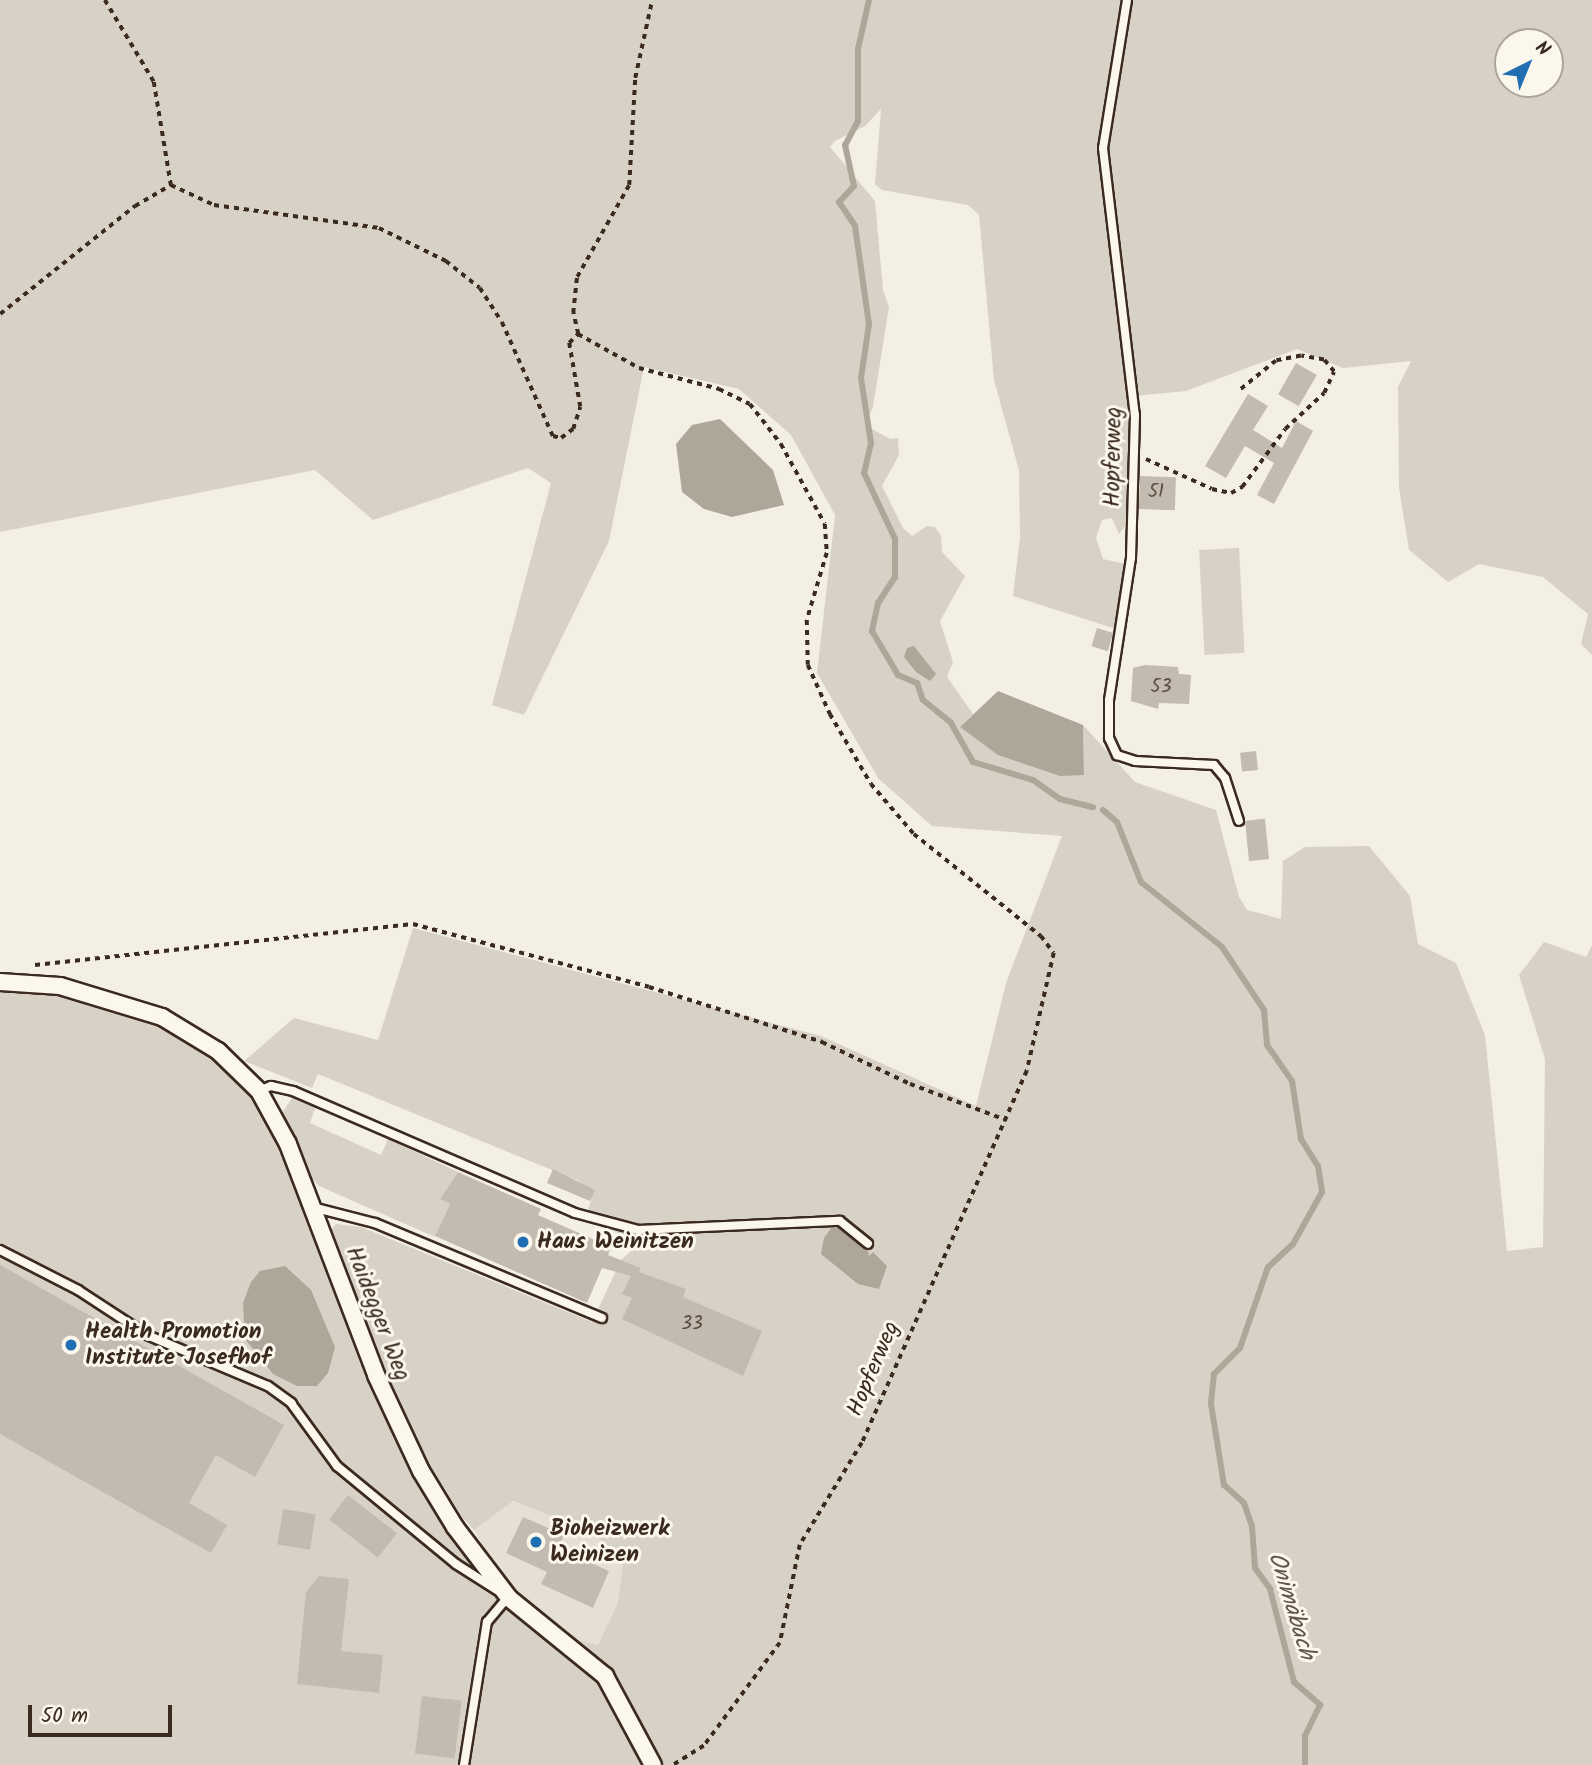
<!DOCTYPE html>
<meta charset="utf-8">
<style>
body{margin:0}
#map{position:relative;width:1592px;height:1765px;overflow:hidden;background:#f3efe4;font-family:Kalam,sans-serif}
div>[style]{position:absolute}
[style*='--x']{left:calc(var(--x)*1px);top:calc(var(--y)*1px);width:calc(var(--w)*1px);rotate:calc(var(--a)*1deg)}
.built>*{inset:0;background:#e5dfd4}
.green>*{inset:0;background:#d8d1c6;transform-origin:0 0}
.water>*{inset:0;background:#afa69a}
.stream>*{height:6px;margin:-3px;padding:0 3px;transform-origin:3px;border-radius:3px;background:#afa69a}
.building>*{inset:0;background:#c3bbb0;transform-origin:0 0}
.path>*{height:3.5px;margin-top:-1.75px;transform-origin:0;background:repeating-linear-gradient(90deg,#3b2a1e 0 5px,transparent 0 10px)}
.roads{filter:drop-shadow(2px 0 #3b2a1e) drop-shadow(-2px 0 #3b2a1e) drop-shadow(0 2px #3b2a1e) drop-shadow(0 -2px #3b2a1e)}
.service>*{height:8px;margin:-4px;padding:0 4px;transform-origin:4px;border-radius:4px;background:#fbf7ec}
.minor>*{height:16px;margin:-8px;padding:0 8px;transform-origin:8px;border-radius:8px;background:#fbf7ec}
.dots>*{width:19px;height:19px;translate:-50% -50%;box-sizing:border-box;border:4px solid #fbf7ec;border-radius:50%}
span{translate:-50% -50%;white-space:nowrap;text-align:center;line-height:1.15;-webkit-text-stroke:6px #fbf7ec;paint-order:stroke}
.number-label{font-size:19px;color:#5d4e42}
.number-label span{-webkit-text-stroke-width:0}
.street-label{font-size:23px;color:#3b2a1e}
.poi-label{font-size:23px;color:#3b2a1e;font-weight:700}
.left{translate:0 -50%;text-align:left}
.water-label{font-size:24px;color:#645549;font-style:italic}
.north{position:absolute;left:1494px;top:28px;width:70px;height:70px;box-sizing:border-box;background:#fbf7ec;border:2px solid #aea59a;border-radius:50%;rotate:43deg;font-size:19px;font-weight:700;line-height:28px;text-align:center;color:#3b2a1e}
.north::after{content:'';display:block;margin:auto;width:24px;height:32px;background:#1f6fb2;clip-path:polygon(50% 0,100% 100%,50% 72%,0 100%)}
.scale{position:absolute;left:28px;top:1705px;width:144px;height:32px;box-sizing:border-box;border:4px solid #3b2a1e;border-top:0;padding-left:9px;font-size:21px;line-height:24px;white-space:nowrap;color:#3b2a1e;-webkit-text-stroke:5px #fbf7ec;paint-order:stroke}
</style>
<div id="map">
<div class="built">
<i style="clip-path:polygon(512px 1501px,588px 1531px,611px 1548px,624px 1566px,618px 1602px,598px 1645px,567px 1638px,504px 1578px,485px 1550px,474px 1530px)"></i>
</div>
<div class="green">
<i style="clip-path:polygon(0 0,1123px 0,1105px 99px,1099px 160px,1129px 389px,1128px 522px,1119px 534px,1112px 518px,1102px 520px,1096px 538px,1103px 559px,1126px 564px,1119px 630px,1013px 596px,1020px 537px,1019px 470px,994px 380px,979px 215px,968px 205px,882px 190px,875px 184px,881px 109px,865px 126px,835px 141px,830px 147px,875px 201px,883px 290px,889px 307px,873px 407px,865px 425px,890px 439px,898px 438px,899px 455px,882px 486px,903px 528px,912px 536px,927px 526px,935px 527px,941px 536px,942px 552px,965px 576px,940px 621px,953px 662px,947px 677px,973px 714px,960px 727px,1084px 775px,1083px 725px,1135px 782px,1216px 810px,1239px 897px,1247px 910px,1281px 919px,1283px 861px,1305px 847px,1369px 846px,1410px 896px,1418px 944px,1456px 963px,1485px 1035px,1507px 1251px,1543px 1247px,1545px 1059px,1519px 975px,1544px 942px,1586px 957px,1592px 945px,1592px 1765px,0 1765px,0 982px,28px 982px,162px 1017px,259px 1091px,396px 1423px,509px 1598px,556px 1635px,598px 1645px,618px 1602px,623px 1566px,611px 1548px,588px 1531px,513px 1501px,474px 1530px,462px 1517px,405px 1423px,328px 1233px,336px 1224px,361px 1227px,592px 1322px,621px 1260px,641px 1242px,585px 1220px,591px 1200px,579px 1181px,318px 1074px,312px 1088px,244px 1061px,294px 1018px,378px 1040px,413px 928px,821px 1036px,976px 1106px,1006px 983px,1062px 836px,932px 826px,878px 778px,817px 673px,835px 515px,791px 435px,739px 389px,644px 367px,609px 541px,524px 715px,492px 705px,551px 483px,528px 468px,373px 520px,315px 470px,0 532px)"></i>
<i style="clip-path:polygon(evenodd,1127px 0,1592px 0,1592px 655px,1581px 644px,1588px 614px,1543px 577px,1479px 564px,1448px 582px,1409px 550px,1399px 488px,1398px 387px,1411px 361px,1343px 368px,1297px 349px,1186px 391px,1134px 396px,1103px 160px,1127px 0,1508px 42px,1550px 42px,1550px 84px,1508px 84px,1508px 42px)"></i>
<i style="left:1239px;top:548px;width:105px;height:40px;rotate:87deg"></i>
<i style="clip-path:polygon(292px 1098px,315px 1108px,310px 1123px,381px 1155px,388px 1139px,458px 1172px,440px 1199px,450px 1204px,435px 1237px,319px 1186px,308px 1174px,280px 1116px)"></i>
</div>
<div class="water">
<i style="clip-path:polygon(720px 419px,773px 470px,784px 505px,732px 517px,704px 509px,682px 492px,676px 444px,692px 425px)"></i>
<i style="clip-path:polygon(914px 646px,936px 674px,930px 681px,916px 672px,904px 657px,907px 648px)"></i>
<i style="clip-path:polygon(998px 691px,1083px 725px,1084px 775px,1060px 776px,998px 755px,960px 727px)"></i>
<i style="clip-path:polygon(839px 1224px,868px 1250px,869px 1256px,873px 1252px,887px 1266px,879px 1289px,858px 1284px,821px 1254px,824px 1238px,833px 1225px)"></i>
<i style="clip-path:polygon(285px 1266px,311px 1290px,335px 1347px,328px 1373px,317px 1386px,297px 1386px,273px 1374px,245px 1339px,243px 1303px,251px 1282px,260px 1271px)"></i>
</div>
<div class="stream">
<i style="--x:869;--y:0;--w:50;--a:102.7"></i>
<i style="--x:858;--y:49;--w:72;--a:90"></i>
<i style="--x:858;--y:121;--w:27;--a:118"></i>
<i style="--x:845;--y:145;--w:42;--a:77.6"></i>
<i style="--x:854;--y:186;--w:22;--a:133"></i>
<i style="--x:839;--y:202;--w:29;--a:56"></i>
<i style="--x:855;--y:226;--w:99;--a:81.9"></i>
<i style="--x:869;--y:324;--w:55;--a:98.4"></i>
<i style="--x:861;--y:378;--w:66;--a:81.3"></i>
<i style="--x:871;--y:443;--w:31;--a:103"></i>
<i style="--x:864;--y:473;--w:73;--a:64.8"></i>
<i style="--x:895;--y:539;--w:38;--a:90"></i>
<i style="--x:895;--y:577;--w:31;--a:123"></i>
<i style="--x:878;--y:603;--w:29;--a:102"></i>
<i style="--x:872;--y:631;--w:51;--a:59.4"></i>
<i style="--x:898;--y:675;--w:21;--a:23"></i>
<i style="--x:917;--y:683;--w:18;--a:71"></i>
<i style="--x:923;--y:700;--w:36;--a:39"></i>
<i style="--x:951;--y:723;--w:45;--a:60.6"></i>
<i style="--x:973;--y:762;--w:63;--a:16.7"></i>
<i style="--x:1033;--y:780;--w:33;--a:35"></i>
<i style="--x:1060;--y:799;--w:34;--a:14"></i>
<i style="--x:1103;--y:810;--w:18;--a:41"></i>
<i style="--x:1117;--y:822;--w:65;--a:68.2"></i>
<i style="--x:1141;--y:882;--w:104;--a:38.7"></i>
<i style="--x:1222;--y:947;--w:76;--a:56.3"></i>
<i style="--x:1264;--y:1010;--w:35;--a:85"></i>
<i style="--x:1267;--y:1045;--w:44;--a:55.2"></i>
<i style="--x:1292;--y:1081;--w:59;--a:81.2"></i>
<i style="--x:1301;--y:1139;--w:32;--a:58"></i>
<i style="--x:1318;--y:1166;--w:26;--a:81"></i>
<i style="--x:1322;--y:1192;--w:60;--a:119.1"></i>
<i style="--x:1293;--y:1244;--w:34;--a:137"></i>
<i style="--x:1268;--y:1267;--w:86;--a:109.1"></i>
<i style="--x:1240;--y:1348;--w:37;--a:135"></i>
<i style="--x:1214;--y:1374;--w:30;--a:96"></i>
<i style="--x:1211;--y:1404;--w:82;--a:80.9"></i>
<i style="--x:1224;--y:1485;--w:27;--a:42"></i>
<i style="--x:1244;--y:1503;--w:24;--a:71"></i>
<i style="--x:1252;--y:1526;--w:42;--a:85.9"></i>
<i style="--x:1255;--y:1568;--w:26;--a:54"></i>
<i style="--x:1270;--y:1589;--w:96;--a:75.5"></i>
<i style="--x:1294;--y:1682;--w:35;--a:41"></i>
<i style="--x:1320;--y:1705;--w:34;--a:116"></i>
<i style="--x:1305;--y:1736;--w:29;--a:90"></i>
</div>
<div class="building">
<i style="left:1296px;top:363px;width:24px;height:36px;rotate:30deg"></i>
<i style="clip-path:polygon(1248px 394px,1268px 406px,1253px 430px,1282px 448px,1296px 421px,1313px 431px,1274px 504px,1257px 495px,1274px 463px,1245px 446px,1226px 478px,1205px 466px)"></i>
<i style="left:1140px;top:476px;width:36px;height:33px;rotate:2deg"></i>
<i style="left:1097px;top:628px;width:17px;height:19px;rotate:17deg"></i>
<i style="clip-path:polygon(1145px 665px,1178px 667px,1179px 674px,1191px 675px,1189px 704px,1159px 703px,1158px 709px,1131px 701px,1133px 668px)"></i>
<i style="left:1256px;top:751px;width:19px;height:16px;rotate:84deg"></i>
<i style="clip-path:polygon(1261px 819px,1265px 819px,1269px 859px,1249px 861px,1245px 821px)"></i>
<i style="clip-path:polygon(553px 1169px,595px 1190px,590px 1201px,547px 1183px)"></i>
<i style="clip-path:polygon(458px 1172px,541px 1209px,538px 1215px,611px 1247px,608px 1255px,641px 1268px,639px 1272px,686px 1289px,683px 1297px,762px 1331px,743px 1376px,622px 1319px,632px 1298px,622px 1294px,631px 1276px,602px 1268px,587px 1303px,435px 1236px,450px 1204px,440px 1199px)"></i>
<i style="clip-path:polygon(0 1265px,284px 1425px,255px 1477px,216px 1455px,189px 1503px,227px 1525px,211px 1553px,0 1434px)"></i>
<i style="left:348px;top:1495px;width:62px;height:31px;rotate:38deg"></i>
<i style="left:283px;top:1509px;width:33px;height:36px;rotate:9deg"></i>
<i style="clip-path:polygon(523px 1517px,564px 1535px,558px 1548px,609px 1571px,593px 1608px,541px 1584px,547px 1572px,506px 1553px)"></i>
<i style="clip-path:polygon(319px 1576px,349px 1579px,341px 1651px,383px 1655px,379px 1693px,297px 1684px,306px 1592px)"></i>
<i style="left:422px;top:1696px;width:40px;height:58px;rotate:7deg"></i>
</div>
<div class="path">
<i style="--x:105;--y:0;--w:96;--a:59.1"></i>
<i style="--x:154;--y:82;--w:104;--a:80.6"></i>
<i style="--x:171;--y:185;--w:47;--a:24.9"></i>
<i style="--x:214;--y:205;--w:167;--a:7.9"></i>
<i style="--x:379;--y:228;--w:75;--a:26.2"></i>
<i style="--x:446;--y:261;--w:43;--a:38.5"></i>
<i style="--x:480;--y:288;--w:40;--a:57.1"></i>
<i style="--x:502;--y:322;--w:125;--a:65.9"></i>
<i style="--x:553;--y:436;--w:8;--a:14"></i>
<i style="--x:561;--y:438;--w:15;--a:-37"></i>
<i style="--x:573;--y:429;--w:23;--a:-72"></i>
<i style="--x:580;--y:407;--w:65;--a:-99.8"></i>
<i style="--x:569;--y:343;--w:13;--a:-45"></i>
<i style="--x:578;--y:334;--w:70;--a:29.1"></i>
<i style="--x:639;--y:368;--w:83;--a:14.7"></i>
<i style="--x:719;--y:389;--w:34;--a:26"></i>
<i style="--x:750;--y:404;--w:51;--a:52.2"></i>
<i style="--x:781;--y:444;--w:91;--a:61.2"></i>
<i style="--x:825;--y:524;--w:29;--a:86"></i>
<i style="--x:827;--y:553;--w:70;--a:106.6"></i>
<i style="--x:807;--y:620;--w:45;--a:88.7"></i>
<i style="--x:808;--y:665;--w:54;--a:65.8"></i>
<i style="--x:830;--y:714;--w:81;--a:59.6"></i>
<i style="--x:871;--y:784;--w:66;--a:49.3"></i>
<i style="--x:914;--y:834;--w:163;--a:38.8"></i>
<i style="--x:1041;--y:936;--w:21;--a:53"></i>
<i style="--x:1054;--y:953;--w:121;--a:102.9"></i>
<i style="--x:1027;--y:1071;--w:407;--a:113.9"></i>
<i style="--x:862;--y:1443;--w:119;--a:121.3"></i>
<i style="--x:800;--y:1545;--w:100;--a:101.5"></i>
<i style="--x:780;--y:1643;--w:128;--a:126.4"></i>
<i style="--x:704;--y:1746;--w:36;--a:148"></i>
<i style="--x:0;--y:314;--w:173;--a:-38.7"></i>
<i style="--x:135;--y:206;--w:42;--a:-30.3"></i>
<i style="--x:578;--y:334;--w:22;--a:-103"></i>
<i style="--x:573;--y:313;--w:36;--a:-84"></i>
<i style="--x:577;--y:277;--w:106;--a:-60.5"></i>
<i style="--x:629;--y:185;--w:107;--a:-86.8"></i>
<i style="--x:635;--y:78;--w:80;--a:-77.7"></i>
<i style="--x:1146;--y:459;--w:72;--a:24.4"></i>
<i style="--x:1212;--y:489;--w:19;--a:12"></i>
<i style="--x:1231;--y:493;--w:13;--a:-29"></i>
<i style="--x:1242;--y:487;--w:72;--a:-53.4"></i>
<i style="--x:1285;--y:429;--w:53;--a:-42.7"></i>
<i style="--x:1324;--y:393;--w:23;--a:-65"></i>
<i style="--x:1334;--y:372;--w:16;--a:-130"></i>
<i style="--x:1324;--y:360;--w:23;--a:-170"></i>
<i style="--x:1301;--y:356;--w:25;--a:169"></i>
<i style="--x:1276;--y:361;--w:48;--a:141"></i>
<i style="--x:35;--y:965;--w:380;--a:-6.2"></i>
<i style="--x:413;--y:924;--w:244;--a:14.9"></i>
<i style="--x:649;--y:987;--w:182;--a:17.6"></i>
<i style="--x:822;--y:1042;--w:98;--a:25.5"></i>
<i style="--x:910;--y:1084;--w:103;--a:20.6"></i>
</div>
<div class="roads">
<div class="service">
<i style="--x:1127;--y:0;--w:150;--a:99.2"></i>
<i style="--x:1103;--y:148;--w:269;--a:83.2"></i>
<i style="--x:1135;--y:415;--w:143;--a:91.6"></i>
<i style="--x:1131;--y:558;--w:144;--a:98.8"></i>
<i style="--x:1109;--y:700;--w:38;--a:90"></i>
<i style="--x:1109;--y:738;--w:19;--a:65"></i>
<i style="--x:1117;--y:755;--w:19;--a:18"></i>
<i style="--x:1135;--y:761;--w:79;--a:2.9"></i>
<i style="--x:1214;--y:765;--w:17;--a:50"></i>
<i style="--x:1225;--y:778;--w:45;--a:72"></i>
<i style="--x:259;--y:1091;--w:13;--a:-23"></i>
<i style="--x:271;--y:1086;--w:23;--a:13"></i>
<i style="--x:293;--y:1091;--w:307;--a:23.4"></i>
<i style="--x:575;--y:1213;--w:65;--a:15.1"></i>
<i style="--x:638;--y:1230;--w:202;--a:-2.6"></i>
<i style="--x:840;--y:1221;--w:36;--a:39"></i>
<i style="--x:312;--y:1207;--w:65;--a:14.3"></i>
<i style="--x:375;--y:1223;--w:246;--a:22.7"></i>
<i style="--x:0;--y:1250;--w:88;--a:27.1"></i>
<i style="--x:78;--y:1290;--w:82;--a:33.1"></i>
<i style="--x:147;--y:1335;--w:131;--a:22.9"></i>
<i style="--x:268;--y:1386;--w:29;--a:36"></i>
<i style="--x:291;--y:1403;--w:78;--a:53.9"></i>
<i style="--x:337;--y:1466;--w:154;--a:39.5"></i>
<i style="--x:456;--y:1564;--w:49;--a:32.4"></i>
<i style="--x:464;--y:1765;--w:145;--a:-80.9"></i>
<i style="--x:487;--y:1622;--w:33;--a:-50"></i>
</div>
<div class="minor">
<i style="--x:0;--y:982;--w:60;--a:3.8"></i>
<i style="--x:60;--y:986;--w:107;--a:16.9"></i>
<i style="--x:162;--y:1017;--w:66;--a:31.3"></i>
<i style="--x:218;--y:1051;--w:57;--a:44.3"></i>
<i style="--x:259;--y:1091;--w:60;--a:61.3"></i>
<i style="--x:288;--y:1144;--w:247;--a:69.1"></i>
<i style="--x:376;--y:1375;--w:106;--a:64.9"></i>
<i style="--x:421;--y:1471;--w:66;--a:58.7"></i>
<i style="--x:455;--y:1527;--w:89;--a:52.7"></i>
<i style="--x:509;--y:1598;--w:124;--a:39.1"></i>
<i style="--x:605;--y:1676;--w:101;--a:61.7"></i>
</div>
</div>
<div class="dots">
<i style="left:523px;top:1242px;background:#1f6fb2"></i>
<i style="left:71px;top:1345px;background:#1f6fb2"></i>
<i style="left:536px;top:1542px;background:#1f6fb2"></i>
</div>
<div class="number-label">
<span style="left:1156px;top:493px">51</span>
<span style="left:1161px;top:688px">53</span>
<span style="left:692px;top:1325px">33</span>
</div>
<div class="street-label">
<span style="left:1114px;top:457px;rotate:-89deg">Hopferweg</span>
<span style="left:377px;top:1314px;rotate:69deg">Haidegger Weg</span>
<span style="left:874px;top:1369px;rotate:-67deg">Hopferweg</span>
</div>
<div class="poi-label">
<span class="left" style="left:537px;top:1242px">Haus Weinitzen</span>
<span class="left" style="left:85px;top:1345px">Health Promotion<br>Institute Josefhof</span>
<span class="left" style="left:550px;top:1542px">Bioheizwerk<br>Weinizen</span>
</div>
<div class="water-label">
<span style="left:1291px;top:1606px;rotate:73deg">Onimäbach</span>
</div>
<div class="north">N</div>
<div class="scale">50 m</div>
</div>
